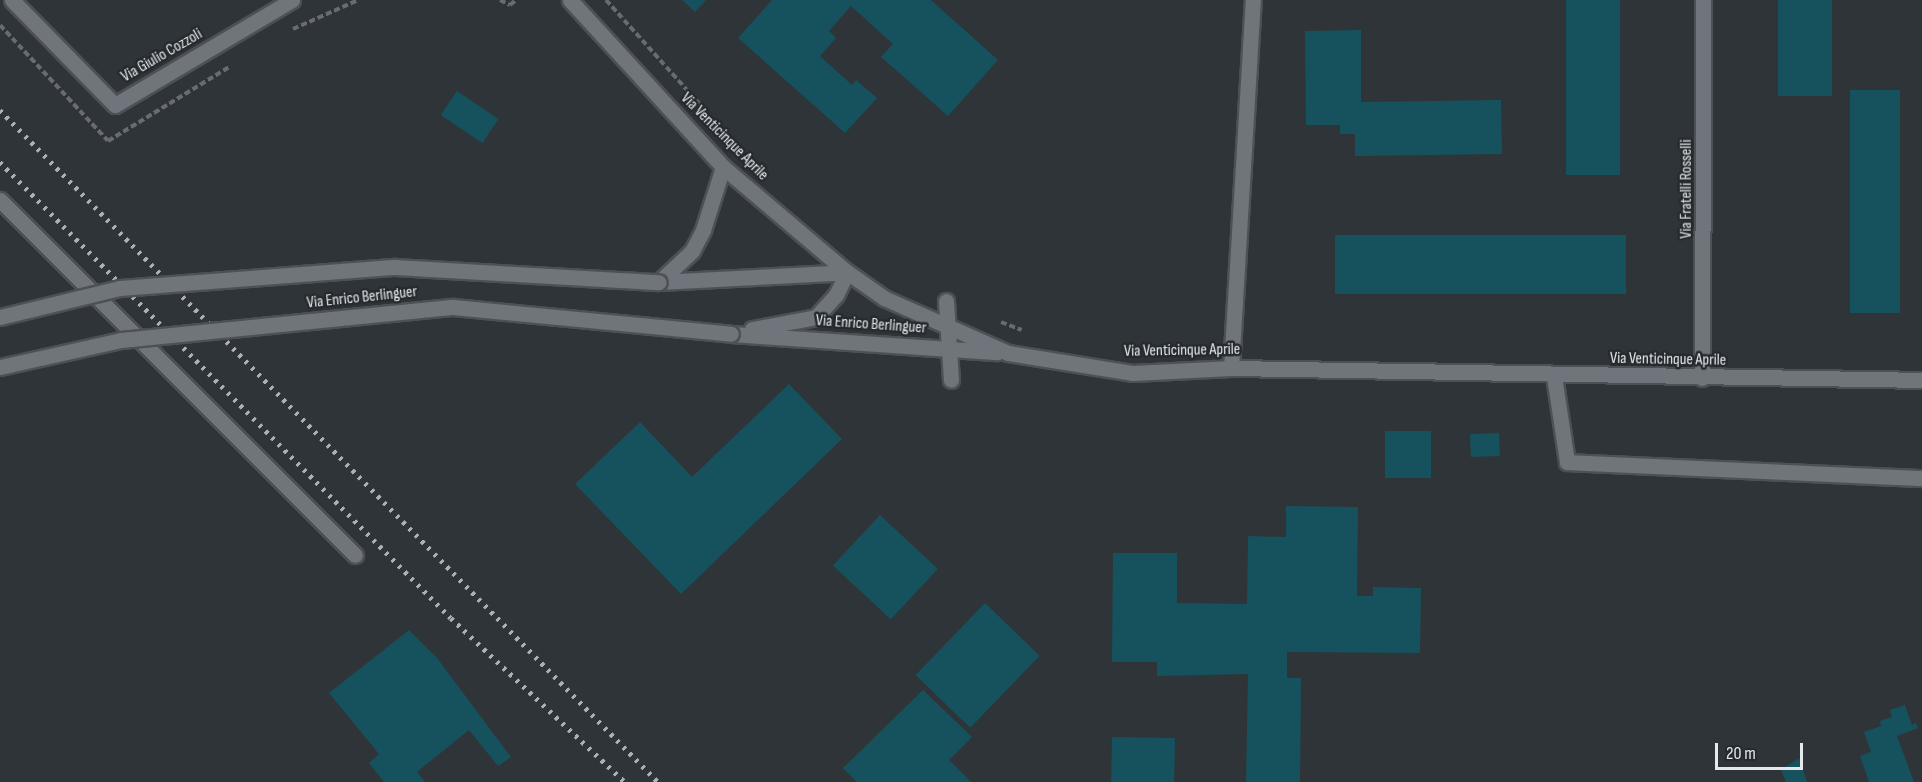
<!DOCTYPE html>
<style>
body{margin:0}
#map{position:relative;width:1922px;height:782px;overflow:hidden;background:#2f3438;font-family:"Sofia Sans Condensed",sans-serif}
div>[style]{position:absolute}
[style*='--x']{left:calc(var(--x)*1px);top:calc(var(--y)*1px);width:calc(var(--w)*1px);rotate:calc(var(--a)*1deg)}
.building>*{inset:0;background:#16525d;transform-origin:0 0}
.path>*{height:4px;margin-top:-2px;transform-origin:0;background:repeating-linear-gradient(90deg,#686c70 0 6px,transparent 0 9px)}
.roads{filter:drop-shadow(2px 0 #4d5155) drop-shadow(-2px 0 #4d5155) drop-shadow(0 2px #4d5155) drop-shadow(0 -2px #4d5155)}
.street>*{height:15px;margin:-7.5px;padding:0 7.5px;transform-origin:7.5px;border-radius:7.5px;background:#6f757a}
.secondary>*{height:15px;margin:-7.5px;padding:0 7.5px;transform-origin:7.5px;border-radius:7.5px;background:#6f757a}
.rail>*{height:4.5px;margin-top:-2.25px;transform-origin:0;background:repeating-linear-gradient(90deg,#acafb3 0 3px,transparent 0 9px)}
.bridges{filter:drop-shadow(2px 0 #4d5155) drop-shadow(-2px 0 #4d5155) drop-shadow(0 2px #4d5155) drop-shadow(0 -2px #4d5155)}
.secondary-bridge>*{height:15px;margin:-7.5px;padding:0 7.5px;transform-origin:7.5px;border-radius:7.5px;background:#6f757a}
span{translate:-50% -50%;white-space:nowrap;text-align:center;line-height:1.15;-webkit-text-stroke:5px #252a2e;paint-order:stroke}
.street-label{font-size:16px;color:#e6e9ec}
.scale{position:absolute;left:1715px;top:743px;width:88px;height:27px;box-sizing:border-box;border:3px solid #e6e9ec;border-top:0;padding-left:8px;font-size:18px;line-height:21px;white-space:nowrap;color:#e6e9ec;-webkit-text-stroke:4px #252a2e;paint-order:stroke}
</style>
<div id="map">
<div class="building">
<i style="clip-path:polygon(682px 0,706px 0,695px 12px)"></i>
<i style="clip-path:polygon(772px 0,931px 0,998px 60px,948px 116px,881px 57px,893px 44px,851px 6px,829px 31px,836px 38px,820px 56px,852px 85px,856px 80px,877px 98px,845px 133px,738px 38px)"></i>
<i style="left:1566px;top:0;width:54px;height:175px"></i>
<i style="left:1778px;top:0;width:54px;height:96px"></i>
<i style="clip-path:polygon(1361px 30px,1361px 102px,1501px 100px,1502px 154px,1355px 156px,1355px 134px,1340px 134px,1340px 125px,1306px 125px,1305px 31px)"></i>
<i style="left:1850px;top:90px;width:50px;height:223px"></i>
<i style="left:457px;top:91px;width:50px;height:29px;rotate:34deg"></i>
<i style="left:1626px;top:235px;width:59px;height:291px;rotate:90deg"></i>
<i style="clip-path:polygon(789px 384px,842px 439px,681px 594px,575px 484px,640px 422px,692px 477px)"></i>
<i style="left:1431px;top:431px;width:47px;height:46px;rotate:90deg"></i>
<i style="left:1499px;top:433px;width:23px;height:29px;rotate:88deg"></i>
<i style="clip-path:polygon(1286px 506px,1358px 507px,1357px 596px,1373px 596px,1373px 587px,1421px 588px,1420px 653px,1287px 652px,1287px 678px,1301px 678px,1300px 782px,1246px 782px,1248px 674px,1157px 676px,1157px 662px,1112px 662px,1113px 553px,1177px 553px,1177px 603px,1247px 604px,1248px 536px,1286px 537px)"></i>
<i style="left:880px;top:515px;width:79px;height:69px;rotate:43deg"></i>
<i style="left:985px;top:603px;width:76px;height:100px;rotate:44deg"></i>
<i style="clip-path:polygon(409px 630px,437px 658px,511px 757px,498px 766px,469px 730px,417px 772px,425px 782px,384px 782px,369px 763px,379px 754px,329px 693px)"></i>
<i style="clip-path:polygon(923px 690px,972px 737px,949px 760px,971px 782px,857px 782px,843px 768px)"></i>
<i style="clip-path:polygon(1905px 705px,1912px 725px,1916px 723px,1918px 728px,1897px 736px,1914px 782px,1869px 782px,1860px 756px,1871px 752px,1864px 732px,1881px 726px,1880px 721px,1892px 717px,1890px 710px)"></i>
<i style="left:1112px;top:737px;width:63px;height:45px;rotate:1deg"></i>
<i style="clip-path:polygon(1799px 758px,1807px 782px,1786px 782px,1781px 770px)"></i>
</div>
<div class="path">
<i style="--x:500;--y:0;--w:11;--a:27"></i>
<i style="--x:510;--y:5;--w:8;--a:-40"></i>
<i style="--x:606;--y:0;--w:147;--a:48"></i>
<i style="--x:0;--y:25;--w:158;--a:47"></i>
<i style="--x:108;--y:141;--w:142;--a:-31.4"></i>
<i style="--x:293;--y:29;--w:71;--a:-24"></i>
<i style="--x:1001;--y:322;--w:22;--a:21"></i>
</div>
<div class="roads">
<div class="street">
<i style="--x:12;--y:0;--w:147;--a:45.6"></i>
<i style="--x:115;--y:105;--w:206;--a:-30.7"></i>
<i style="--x:0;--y:200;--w:502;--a:45"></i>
<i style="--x:946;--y:301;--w:79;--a:86.4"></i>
<i style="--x:1231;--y:368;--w:369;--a:-86.6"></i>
<i style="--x:1554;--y:376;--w:87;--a:81.4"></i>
<i style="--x:1567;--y:462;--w:355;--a:2.6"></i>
<i style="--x:1702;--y:378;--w:378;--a:-89.8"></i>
</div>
<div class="secondary">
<i style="--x:570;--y:0;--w:226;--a:47.5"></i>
<i style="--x:723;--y:167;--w:162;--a:40.3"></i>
<i style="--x:847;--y:272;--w:45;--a:35.1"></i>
<i style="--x:884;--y:298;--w:136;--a:23.9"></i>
<i style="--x:1008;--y:353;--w:127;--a:9.1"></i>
<i style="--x:1133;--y:373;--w:98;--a:-2.9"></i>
<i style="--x:1231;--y:368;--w:691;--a:0.99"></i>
<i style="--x:659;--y:282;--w:188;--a:-3"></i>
<i style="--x:659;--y:282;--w:45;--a:-43.2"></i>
<i style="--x:692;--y:251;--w:24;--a:-62"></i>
<i style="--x:703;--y:230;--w:66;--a:-72.4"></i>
<i style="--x:752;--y:329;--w:65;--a:-10.6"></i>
<i style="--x:816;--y:317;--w:30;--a:-48"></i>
<i style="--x:836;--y:295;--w:25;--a:-64"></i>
<i style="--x:731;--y:334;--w:267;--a:3.9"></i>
</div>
</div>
<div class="rail">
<i style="--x:0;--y:110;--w:941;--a:45.6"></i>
<i style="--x:0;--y:162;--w:641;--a:45.32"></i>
<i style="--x:451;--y:618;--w:239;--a:43.3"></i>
</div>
<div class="bridges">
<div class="secondary-bridge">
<i style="--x:0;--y:317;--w:123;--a:-13.6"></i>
<i style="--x:120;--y:288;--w:276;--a:-4.4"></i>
<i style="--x:395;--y:267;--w:264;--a:3.3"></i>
<i style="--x:0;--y:367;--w:124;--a:-12.6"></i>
<i style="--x:121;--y:340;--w:334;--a:-5.7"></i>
<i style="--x:453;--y:307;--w:279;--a:5.5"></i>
</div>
</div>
<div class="street-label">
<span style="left:162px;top:56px;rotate:-30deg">Via Giulio Cozzoli</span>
<span style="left:724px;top:137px;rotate:45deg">Via Venticinque Aprile</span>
<span style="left:1687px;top:189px;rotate:-90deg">Via Fratelli Rosselli</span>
<span style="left:362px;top:298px;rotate:-6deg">Via Enrico Berlinguer</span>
<span style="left:871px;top:325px;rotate:4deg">Via Enrico Berlinguer</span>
<span style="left:1182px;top:351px;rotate:-1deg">Via Venticinque Aprile</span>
<span style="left:1668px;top:360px;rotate:1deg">Via Venticinque Aprile</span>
</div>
<div class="scale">20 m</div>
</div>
